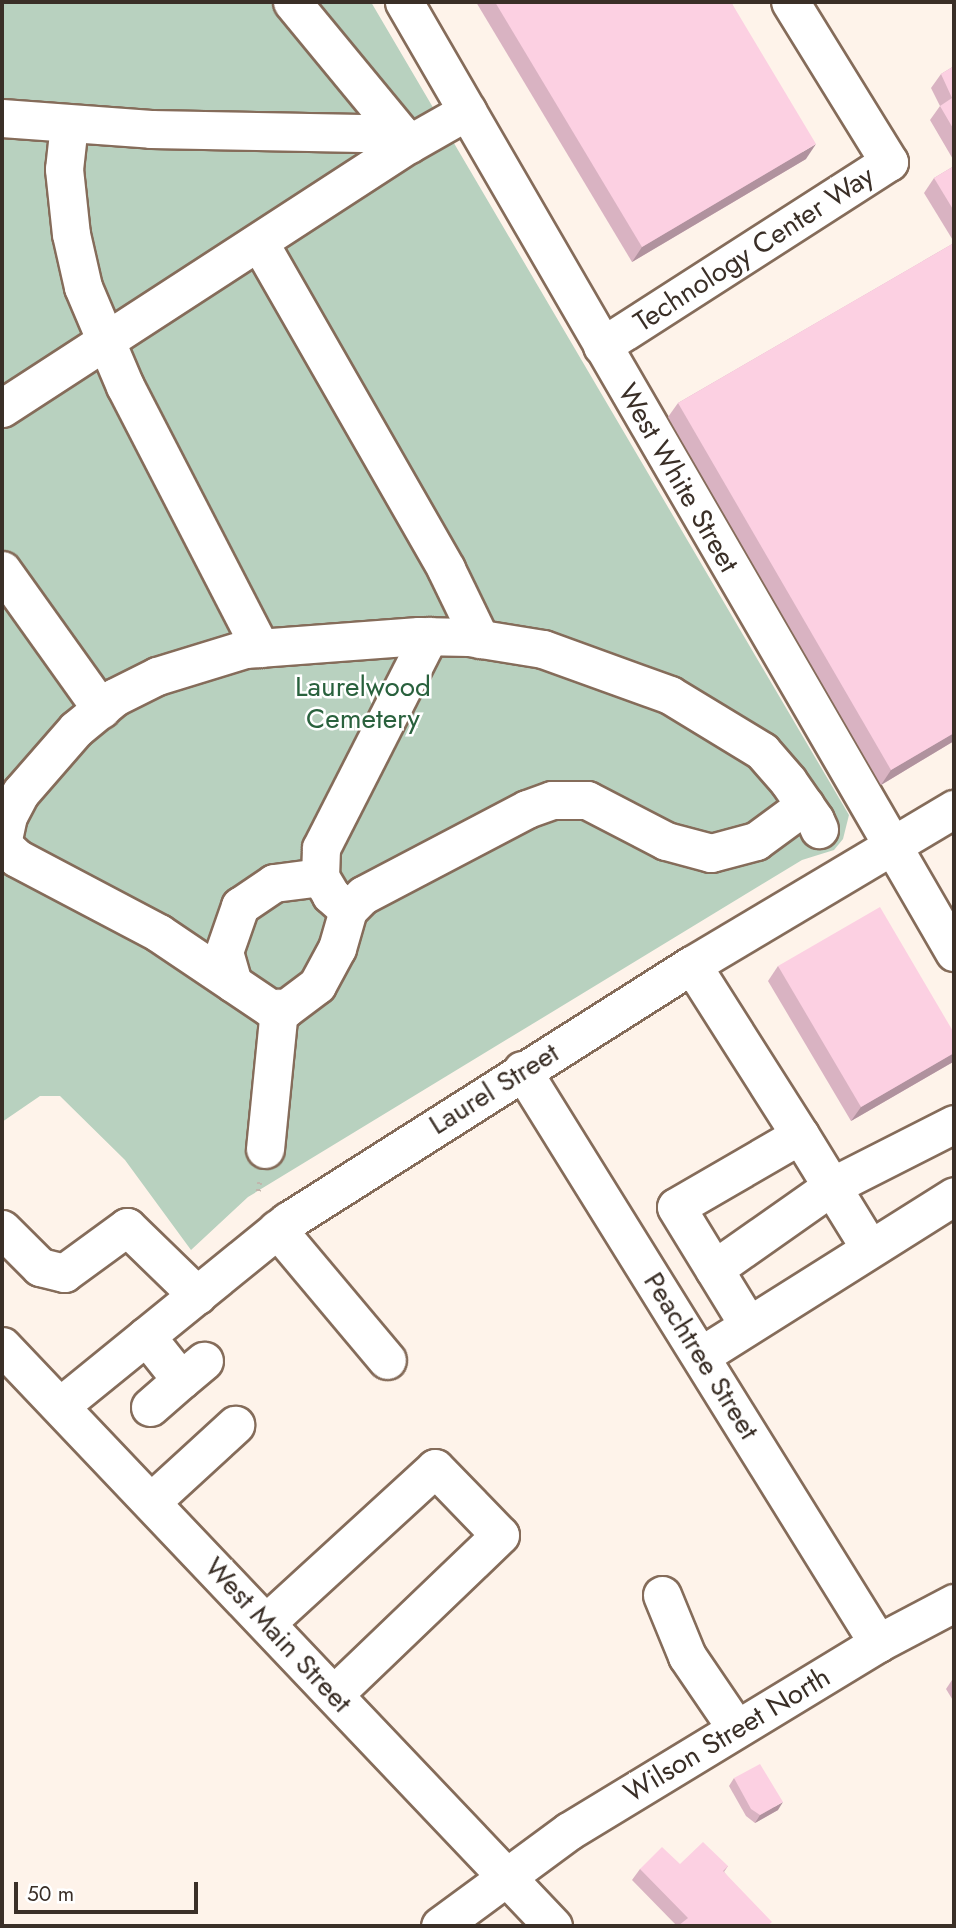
<!DOCTYPE html>
<style>
body{margin:0}
#map{position:relative;width:956px;height:1928px;overflow:hidden;background:#fef3ea;font-family:Jost,sans-serif}
div>[style]{position:absolute}
[style*='--x']{left:calc(var(--x)*1px);top:calc(var(--y)*1px);width:calc(var(--w)*1px);rotate:calc(var(--a)*1deg)}
.green>*{inset:0;background:#b8d1bf}
.path>*{height:4.5px;margin-top:-2.25px;transform-origin:0;background:repeating-linear-gradient(90deg,#c1b6ad 0 2px,transparent 0 7px)}
.roads{filter:drop-shadow(2px 0 #856c5a) drop-shadow(-2px 0 #856c5a) drop-shadow(0 2px #856c5a) drop-shadow(0 -2px #856c5a)}
.minor>*{height:37px;margin:-18.5px;padding:0 18.5px;transform-origin:18.5px;border-radius:18.5px;background:#fff}
.wall>*{inset:0;background:#d9b3c2}
.shaded-wall>*{inset:0;background:#b0929e}
.building>*{inset:0;background:#fcd0e2}
span{translate:-50% -50%;white-space:nowrap;text-align:center;line-height:1.15;-webkit-text-stroke:5px #fff;paint-order:stroke}
.street-label{font-size:28px;color:#3a2f27}
.park-label{font-size:28px;color:#29613d}
.frame{position:absolute;inset:0;border:4px solid #3a2f27;pointer-events:none}
.scale{position:absolute;left:14px;top:1882px;width:184px;height:32px;box-sizing:border-box;border:4px solid #3a2f27;border-top:0;padding-left:9px;font-size:21px;line-height:24px;white-space:nowrap;color:#3a2f27;-webkit-text-stroke:5px #fff;paint-order:stroke}
</style>
<div id="map">
<div class="green">
<i style="clip-path:polygon(2px 2px,371px 2px,849px 815px,843px 839px,834px 850px,802px 860px,248px 1197px,191px 1250px,125px 1160px,60px 1096px,40px 1096px,2px 1122px)"></i>
</div>
<div class="path">
<i style="--x:258;--y:1191;--w:13;--a:-81"></i>
</div>
<div class="roads">
<div class="minor">
<i style="--x:292;--y:2;--w:184;--a:50.5"></i>
<i style="--x:404;--y:2;--w:1098;--a:59.93"></i>
<i style="--x:2;--y:118;--w:149;--a:4.2"></i>
<i style="--x:151;--y:129;--w:250;--a:1.1"></i>
<i style="--x:69;--y:124;--w:45;--a:96.3"></i>
<i style="--x:64;--y:169;--w:65;--a:83.9"></i>
<i style="--x:71;--y:234;--w:54;--a:77.2"></i>
<i style="--x:83;--y:287;--w:108;--a:67"></i>
<i style="--x:125;--y:386;--w:295;--a:62.7"></i>
<i style="--x:259;--y:242;--w:377;--a:60.2"></i>
<i style="--x:446;--y:569;--w:78;--a:64.1"></i>
<i style="--x:602;--y:346;--w:341;--a:-32.7"></i>
<i style="--x:889;--y:162;--w:188;--a:-121.7"></i>
<i style="--x:2;--y:408;--w:485;--a:-33"></i>
<i style="--x:409;--y:144;--w:67;--a:-29.6"></i>
<i style="--x:2;--y:570;--w:171;--a:54.5"></i>
<i style="--x:805;--y:805;--w:61;--a:143.7"></i>
<i style="--x:756;--y:841;--w:47;--a:165.1"></i>
<i style="--x:711;--y:853;--w:47;--a:-165.1"></i>
<i style="--x:666;--y:841;--w:89;--a:-152.6"></i>
<i style="--x:587;--y:800;--w:35;--a:180"></i>
<i style="--x:552;--y:800;--w:27;--a:160"></i>
<i style="--x:527;--y:809;--w:185;--a:152.3"></i>
<i style="--x:363;--y:895;--w:21;--a:135"></i>
<i style="--x:348;--y:910;--w:40;--a:106"></i>
<i style="--x:337;--y:948;--w:42;--a:118.4"></i>
<i style="--x:317;--y:985;--w:40;--a:143"></i>
<i style="--x:285;--y:1009;--w:15;--a:-176"></i>
<i style="--x:270;--y:1008;--w:134;--a:-146"></i>
<i style="--x:159;--y:933;--w:161;--a:-152.2"></i>
<i style="--x:17;--y:858;--w:21;--a:-137"></i>
<i style="--x:2;--y:844;--w:29;--a:-78"></i>
<i style="--x:8;--y:816;--w:27;--a:-62"></i>
<i style="--x:21;--y:792;--w:84;--a:-48.9"></i>
<i style="--x:76;--y:729;--w:50;--a:-39.4"></i>
<i style="--x:115;--y:697;--w:47;--a:-26.6"></i>
<i style="--x:157;--y:676;--w:92;--a:-17.1"></i>
<i style="--x:245;--y:649;--w:174;--a:-4.3"></i>
<i style="--x:419;--y:636;--w:50;--a:1.1"></i>
<i style="--x:469;--y:637;--w:75;--a:9.2"></i>
<i style="--x:543;--y:649;--w:135;--a:19.9"></i>
<i style="--x:670;--y:695;--w:108;--a:31.3"></i>
<i style="--x:762;--y:751;--w:40;--a:49"></i>
<i style="--x:788;--y:781;--w:47;--a:55.3"></i>
<i style="--x:815;--y:820;--w:10;--a:66"></i>
<i style="--x:348;--y:910;--w:23;--a:-139"></i>
<i style="--x:331;--y:895;--w:21;--a:-121"></i>
<i style="--x:320;--y:877;--w:29;--a:-88"></i>
<i style="--x:321;--y:848;--w:238;--a:-63"></i>
<i style="--x:692;--y:965;--w:201;--a:57.6"></i>
<i style="--x:800;--y:1135;--w:143;--a:149.9"></i>
<i style="--x:676;--y:1207;--w:136;--a:58.5"></i>
<i style="--x:233;--y:983;--w:32;--a:-106"></i>
<i style="--x:224;--y:952;--w:49;--a:-70.8"></i>
<i style="--x:240;--y:906;--w:41;--a:-34.1"></i>
<i style="--x:274;--y:883;--w:46;--a:-7.4"></i>
<i style="--x:522;--y:1070;--w:675;--a:58.15"></i>
<i style="--x:800;--y:1135;--w:132;--a:58.4"></i>
<i style="--x:265;--y:1149;--w:142;--a:-84.3"></i>
<i style="--x:2;--y:1229;--w:54;--a:45"></i>
<i style="--x:40;--y:1267;--w:25;--a:14"></i>
<i style="--x:64;--y:1273;--w:78;--a:-36.1"></i>
<i style="--x:127;--y:1227;--w:98;--a:44.2"></i>
<i style="--x:277;--y:1229;--w:171;--a:50"></i>
<i style="--x:714;--y:1269;--w:144;--a:-35.1"></i>
<i style="--x:832;--y:1186;--w:137;--a:-26.9"></i>
<i style="--x:146;--y:1336;--w:56;--a:51.5"></i>
<i style="--x:181;--y:1380;--w:30;--a:-40"></i>
<i style="--x:2;--y:1346;--w:800;--a:46.47"></i>
<i style="--x:702;--y:1355;--w:298;--a:-32.2"></i>
<i style="--x:60;--y:1406;--w:294;--a:-39.1"></i>
<i style="--x:288;--y:1221;--w:478;--a:-32.4"></i>
<i style="--x:692;--y:965;--w:305;--a:-30.8"></i>
<i style="--x:150;--y:1407;--w:41;--a:-41.1"></i>
<i style="--x:152;--y:1501;--w:113;--a:-42.5"></i>
<i style="--x:662;--y:1595;--w:66;--a:67.7"></i>
<i style="--x:687;--y:1656;--w:87;--a:55.8"></i>
<i style="--x:266;--y:1623;--w:229;--a:-42.5"></i>
<i style="--x:435;--y:1468;--w:93;--a:45.9"></i>
<i style="--x:500;--y:1535;--w:230;--a:136.2"></i>
<i style="--x:440;--y:1926;--w:160;--a:-36.4"></i>
<i style="--x:569;--y:1831;--w:362;--a:-31.3"></i>
<i style="--x:878;--y:1643;--w:86;--a:-27.8"></i>
</div>
</div>
<div class="wall">
<i style="clip-path:polygon(476px 2px,731px 2px,806px 159px,632px 262px)"></i>
<i style="clip-path:polygon(954px 66px,954px 161px,930px 120px,940px 106px,931px 88px,941px 74px)"></i>
<i style="clip-path:polygon(954px 166px,954px 242px,924px 193px,934px 178px)"></i>
<i style="clip-path:polygon(954px 243px,954px 741px,881px 785px,668px 417px,678px 403px)"></i>
<i style="clip-path:polygon(778px 966px,954px 1033px,954px 1061px,953px 1062px,851px 1121px,768px 981px)"></i>
<i style="clip-path:polygon(954px 1677px,954px 1702px,946px 1689px)"></i>
<i style="clip-path:polygon(734px 1778px,778px 1810px,755px 1823px,746px 1816px,729px 1786px)"></i>
<i style="clip-path:polygon(680px 1864px,728px 1866px,724px 1872px,769px 1926px,677px 1926px,632px 1880px,640px 1869px)"></i>
</div>
<div class="shaded-wall">
<i style="clip-path:polygon(816px 144px,806px 159px,632px 262px,642px 247px)"></i>
<i style="clip-path:polygon(954px 733px,954px 741px,881px 785px,891px 770px)"></i>
<i style="clip-path:polygon(954px 1053px,954px 1061px,953px 1062px,851px 1121px,861px 1107px)"></i>
<i style="clip-path:polygon(783px 1802px,778px 1810px,755px 1823px,760px 1815px)"></i>
</div>
<div class="building">
<i style="clip-path:polygon(495px 2px,731px 2px,816px 144px,642px 247px)"></i>
<i style="clip-path:polygon(954px 66px,954px 130px,940px 106px,952px 98px,941px 74px)"></i>
<i style="clip-path:polygon(954px 166px,954px 211px,934px 178px)"></i>
<i style="clip-path:polygon(954px 243px,954px 733px,891px 770px,678px 403px)"></i>
<i style="clip-path:polygon(880px 907px,954px 1033px,954px 1053px,861px 1107px,778px 966px)"></i>
<i style="clip-path:polygon(760px 1764px,783px 1802px,760px 1815px,751px 1809px,734px 1778px)"></i>
<i style="clip-path:polygon(703px 1842px,728px 1866px,723px 1871px,772px 1922px,767px 1926px,678px 1926px,688px 1918px,640px 1869px,662px 1847px,680px 1864px)"></i>
</div>
<div class="street-label">
<span style="left:754px;top:249px;rotate:-33deg">Technology Center Way</span>
<span style="left:678px;top:478px;rotate:60deg">West White Street</span>
<span style="left:494px;top:1089px;rotate:-32deg">Laurel Street</span>
<span style="left:701px;top:1356px;rotate:58deg">Peachtree Street</span>
<span style="left:278px;top:1635px;rotate:47deg">West Main Street</span>
<span style="left:727px;top:1735px;rotate:-31deg">Wilson Street North</span>
</div>
<div class="park-label">
<span style="left:363px;top:703px">Laurelwood<br>Cemetery</span>
</div>
<div class="frame"></div>
<div class="scale">50 m</div>
</div>
